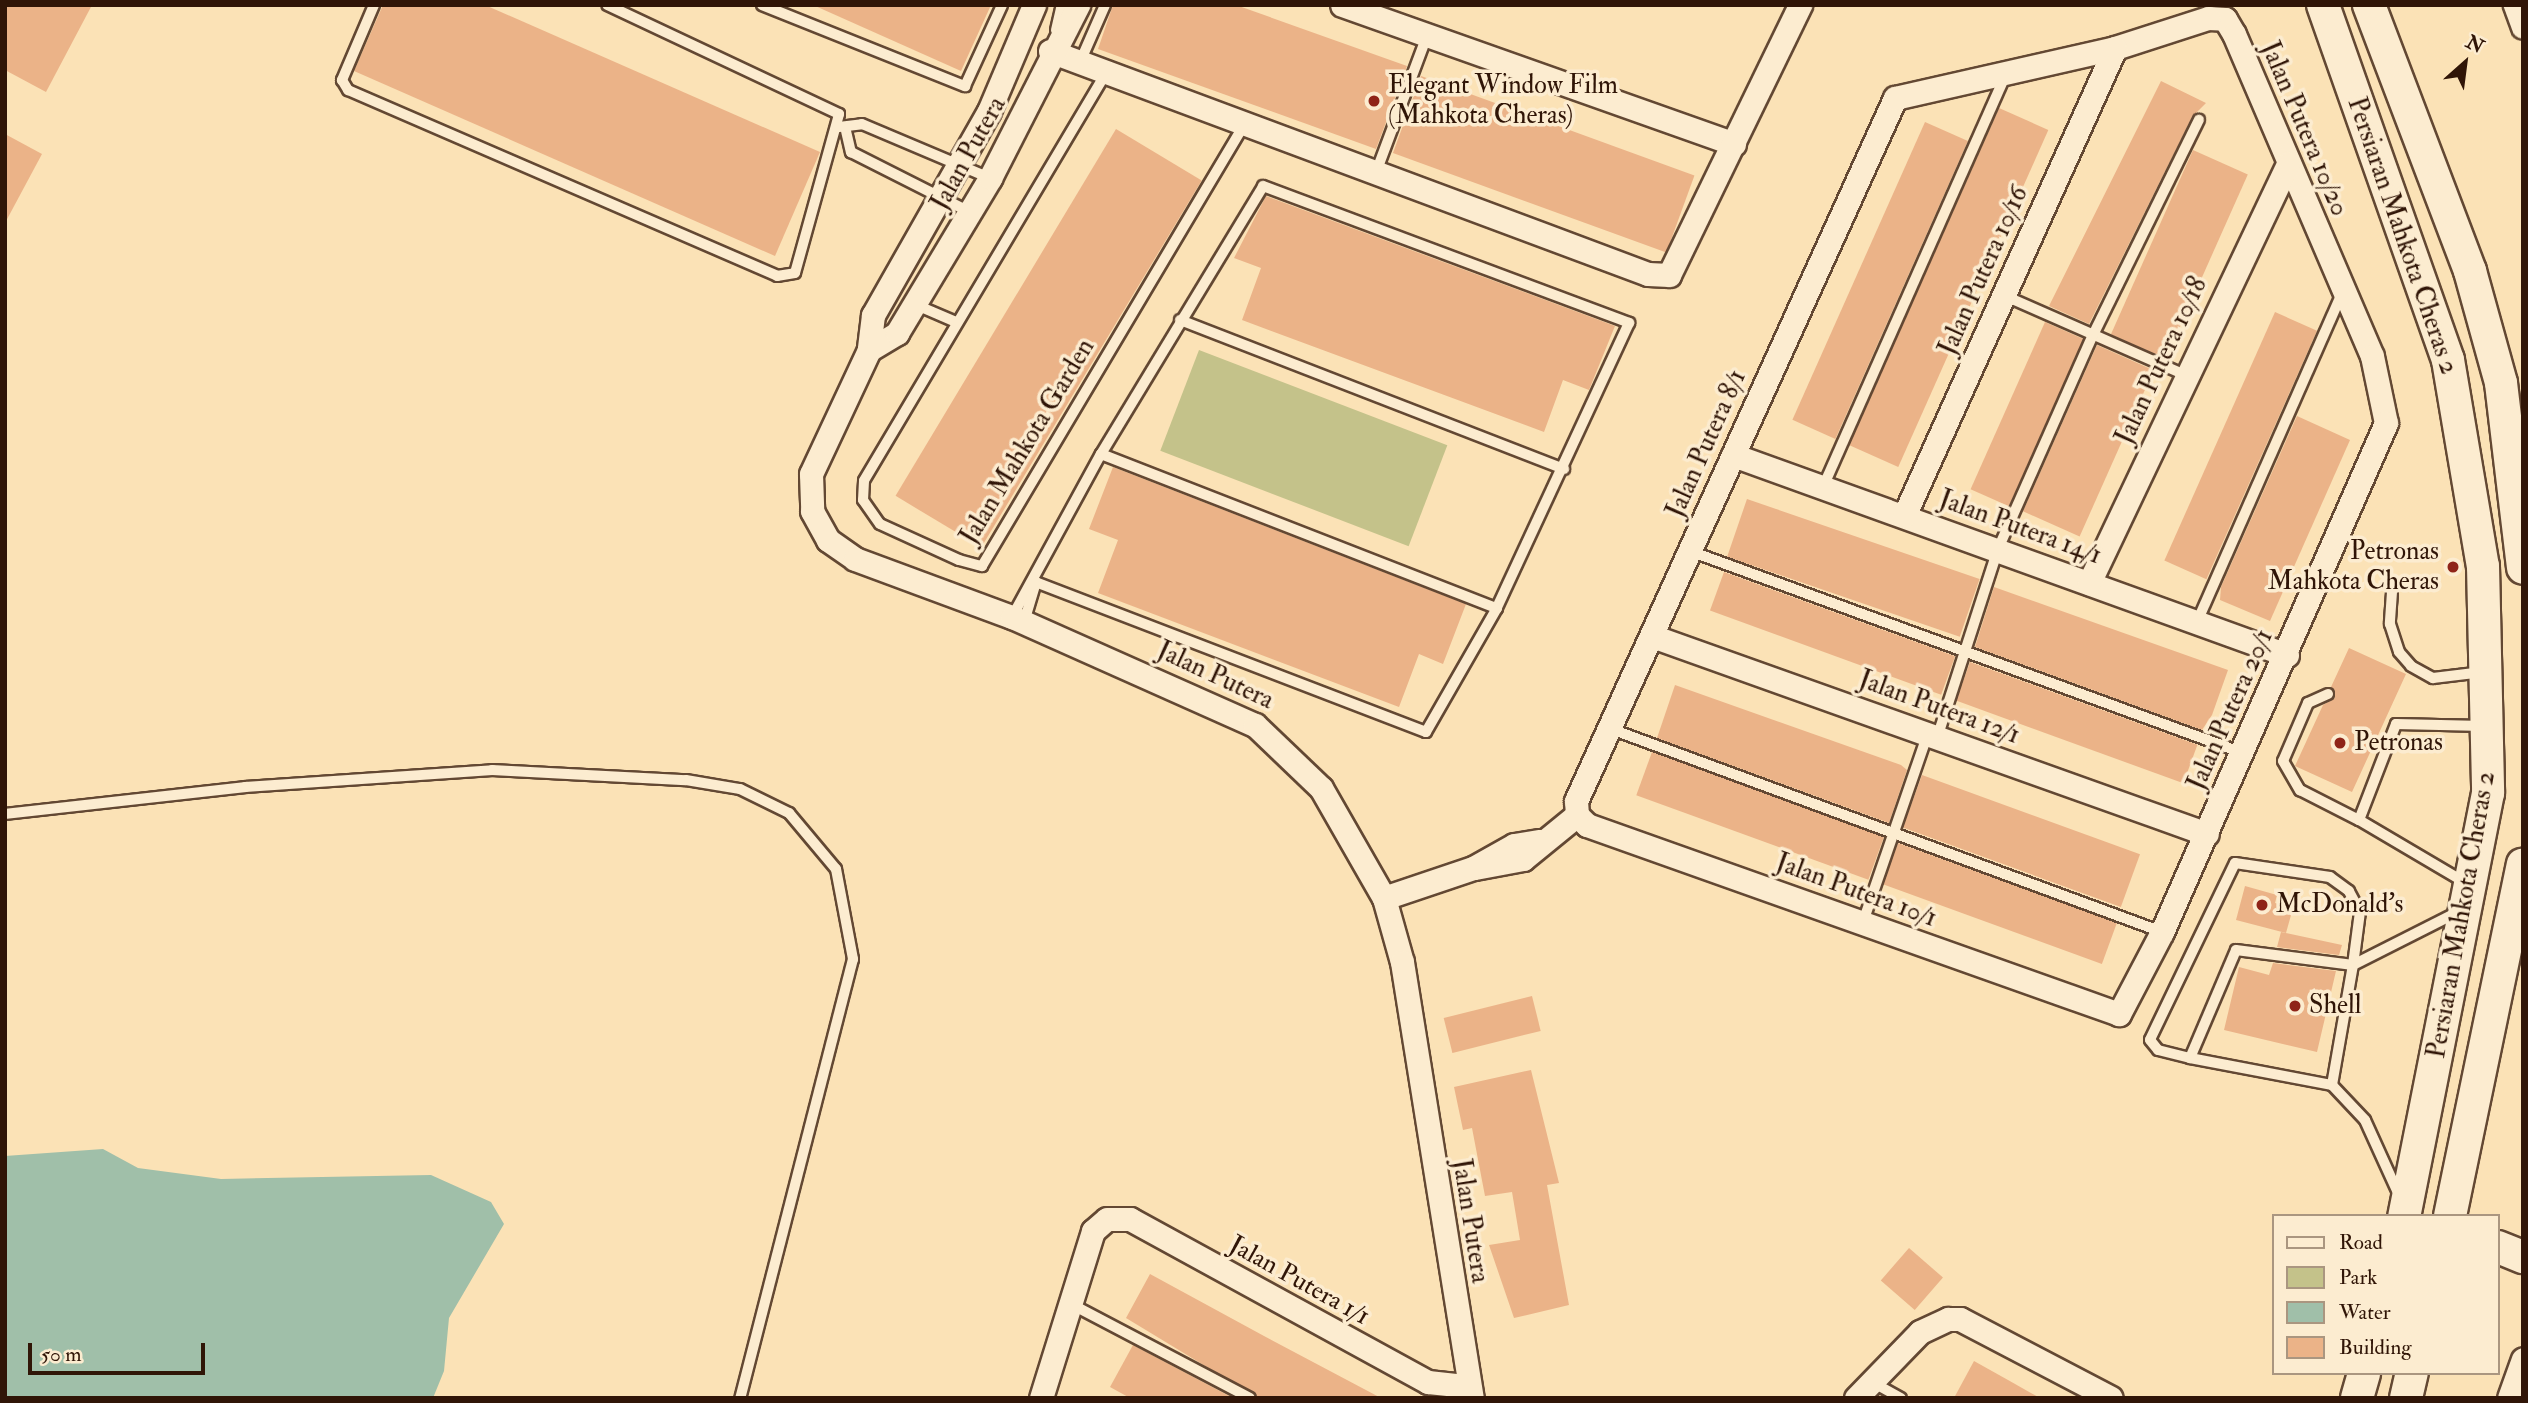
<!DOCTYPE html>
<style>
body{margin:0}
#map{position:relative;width:2528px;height:1403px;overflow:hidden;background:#fbe2b6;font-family:"IM FELL Double Pica",serif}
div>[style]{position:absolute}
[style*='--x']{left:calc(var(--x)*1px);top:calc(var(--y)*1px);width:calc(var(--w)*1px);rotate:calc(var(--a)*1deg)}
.green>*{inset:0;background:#c4c28a;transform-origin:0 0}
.water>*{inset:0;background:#a0bfa9}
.building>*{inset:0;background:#ebb388;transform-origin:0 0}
.roads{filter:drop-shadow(2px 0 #634833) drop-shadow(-2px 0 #634833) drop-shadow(0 2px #634833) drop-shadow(0 -2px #634833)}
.lane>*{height:10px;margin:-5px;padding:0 5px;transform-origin:5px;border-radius:5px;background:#fcecd0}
.street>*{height:23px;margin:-11.5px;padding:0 11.5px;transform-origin:11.5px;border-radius:11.5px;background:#fcecd0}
.secondary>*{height:32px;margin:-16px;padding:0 16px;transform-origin:16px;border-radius:16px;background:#fcecd0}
.dots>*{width:19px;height:19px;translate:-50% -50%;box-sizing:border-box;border:4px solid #fcecd0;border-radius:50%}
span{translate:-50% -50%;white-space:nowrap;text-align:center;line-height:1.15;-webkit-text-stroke:7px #fcecd0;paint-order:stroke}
.poi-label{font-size:26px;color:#301507}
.left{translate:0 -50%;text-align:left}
.right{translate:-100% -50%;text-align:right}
.street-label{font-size:26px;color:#301507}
.frame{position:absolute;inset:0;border:7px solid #301507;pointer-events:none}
.legend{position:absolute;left:2272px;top:1214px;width:228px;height:161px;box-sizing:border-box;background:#fcecd0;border:2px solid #aa9680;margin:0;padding:9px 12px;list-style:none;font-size:21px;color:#301507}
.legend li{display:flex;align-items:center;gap:14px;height:35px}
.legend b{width:35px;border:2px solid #aa9680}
.north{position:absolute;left:2430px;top:28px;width:70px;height:70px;-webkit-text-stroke:5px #fcecd0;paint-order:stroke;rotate:28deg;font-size:19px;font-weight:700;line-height:28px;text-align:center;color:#301507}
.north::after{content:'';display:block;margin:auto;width:24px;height:32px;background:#301507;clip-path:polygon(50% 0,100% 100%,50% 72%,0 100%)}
.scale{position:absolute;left:28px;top:1343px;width:177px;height:32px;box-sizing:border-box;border:4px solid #301507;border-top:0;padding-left:9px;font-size:21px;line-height:24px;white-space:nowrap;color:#301507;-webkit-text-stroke:5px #fcecd0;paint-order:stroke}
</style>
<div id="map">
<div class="green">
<i style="left:1199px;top:350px;width:266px;height:108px;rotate:21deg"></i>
</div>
<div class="water">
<i style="clip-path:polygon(103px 1149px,138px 1168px,221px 1179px,431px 1175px,491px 1202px,504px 1224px,449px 1318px,444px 1371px,433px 1398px,5px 1398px,5px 1156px)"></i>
</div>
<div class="building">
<i style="clip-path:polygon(5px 5px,92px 5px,46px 92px,5px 70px)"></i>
<i style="clip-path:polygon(383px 5px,485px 5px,820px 152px,775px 256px,354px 71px)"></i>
<i style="clip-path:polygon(813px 5px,991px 5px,961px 71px)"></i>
<i style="clip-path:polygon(1113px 5px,1236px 5px,1407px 66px,1376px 149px,1098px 49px)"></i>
<i style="left:1421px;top:76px;width:291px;height:82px;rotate:20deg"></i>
<i style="clip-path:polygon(2161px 81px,2206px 103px,2192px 117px,2089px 324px,2049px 306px)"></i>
<i style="left:1999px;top:108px;width:54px;height:369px;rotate:24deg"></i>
<i style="left:1925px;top:122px;width:47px;height:326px;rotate:24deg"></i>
<i style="left:1116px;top:129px;width:100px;height:428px;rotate:31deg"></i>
<i style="clip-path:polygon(5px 134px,42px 154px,5px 223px)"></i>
<i style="left:2193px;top:150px;width:60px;height:202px;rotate:24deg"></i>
<i style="clip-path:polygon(1266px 196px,1615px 326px,1589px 390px,1563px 380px,1544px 432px,1242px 320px,1261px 268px,1234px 258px)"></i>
<i style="left:2275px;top:312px;width:46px;height:272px;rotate:24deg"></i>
<i style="left:2045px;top:322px;width:42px;height:183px;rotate:24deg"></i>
<i style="left:2097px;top:345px;width:62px;height:182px;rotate:24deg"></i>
<i style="clip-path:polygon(2297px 416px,2350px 440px,2270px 621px,2220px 600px,2221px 587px)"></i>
<i style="clip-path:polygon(1113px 467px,1466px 604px,1443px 664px,1419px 654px,1399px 707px,1098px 593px,1118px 540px,1089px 529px)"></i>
<i style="left:1747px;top:499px;width:246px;height:61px;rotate:19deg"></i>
<i style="left:1724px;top:572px;width:246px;height:41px;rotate:20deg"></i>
<i style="clip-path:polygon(1994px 587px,2228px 670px,2212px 715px,2202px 730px,1975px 647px)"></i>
<i style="clip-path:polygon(2349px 648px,2406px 674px,2352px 792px,2295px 766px,2323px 705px,2335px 698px,2331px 687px)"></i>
<i style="left:1970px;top:662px;width:242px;height:41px;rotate:20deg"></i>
<i style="clip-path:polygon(1675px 685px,1901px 765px,1907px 770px,1889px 823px,1657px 738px)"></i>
<i style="left:1652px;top:752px;width:247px;height:46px;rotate:20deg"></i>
<i style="left:1922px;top:775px;width:232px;height:56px;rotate:20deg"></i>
<i style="left:1898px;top:843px;width:233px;height:44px;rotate:20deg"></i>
<i style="clip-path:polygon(2245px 886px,2277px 895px,2275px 903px,2293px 908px,2286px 933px,2236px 920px)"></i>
<i style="clip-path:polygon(2281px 932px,2342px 945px,2339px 955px,2277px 947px)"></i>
<i style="clip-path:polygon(2273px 963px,2336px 971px,2317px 1052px,2224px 1030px,2239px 967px,2269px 975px)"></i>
<i style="left:1532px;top:996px;width:36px;height:91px;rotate:76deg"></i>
<i style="clip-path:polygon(1531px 1070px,1559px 1183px,1547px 1185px,1569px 1305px,1514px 1318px,1489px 1245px,1520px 1240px,1512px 1192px,1485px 1196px,1472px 1128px,1463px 1130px,1454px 1087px)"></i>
<i style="left:1909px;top:1248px;width:45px;height:43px;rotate:41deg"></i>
<i style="clip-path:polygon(1150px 1274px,1264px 1336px,1381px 1398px,1258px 1398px,1126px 1318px)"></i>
<i style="clip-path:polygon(1133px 1345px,1233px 1398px,1130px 1398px,1110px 1387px)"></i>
<i style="clip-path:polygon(1974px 1361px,2008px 1380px,2040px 1398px,1954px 1398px)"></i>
</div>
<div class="roads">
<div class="lane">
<i style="--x:374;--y:5;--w:82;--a:113.1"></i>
<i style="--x:342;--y:80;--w:12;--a:59"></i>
<i style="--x:348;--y:90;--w:468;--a:23.4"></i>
<i style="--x:777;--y:276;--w:18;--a:-9"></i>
<i style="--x:795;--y:273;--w:165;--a:-74.5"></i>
<i style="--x:839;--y:114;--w:256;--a:-154.8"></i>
<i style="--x:762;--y:5;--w:219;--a:21.8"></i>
<i style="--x:965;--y:86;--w:89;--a:-65.4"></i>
<i style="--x:1056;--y:30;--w:26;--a:-77"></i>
<i style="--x:1080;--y:62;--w:62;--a:-66.3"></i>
<i style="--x:1106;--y:73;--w:474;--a:120.7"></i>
<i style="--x:864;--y:481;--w:19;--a:93"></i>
<i style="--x:863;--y:500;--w:29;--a:55"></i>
<i style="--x:880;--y:524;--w:87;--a:24.5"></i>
<i style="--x:959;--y:560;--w:24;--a:15"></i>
<i style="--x:982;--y:566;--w:513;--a:-59.29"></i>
<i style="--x:839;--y:127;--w:23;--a:-7"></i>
<i style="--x:862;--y:124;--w:139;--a:22.9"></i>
<i style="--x:846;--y:131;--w:22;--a:77"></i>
<i style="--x:851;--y:152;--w:133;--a:26.8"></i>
<i style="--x:1375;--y:175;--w:148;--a:-69.5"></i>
<i style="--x:2003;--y:295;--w:199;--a:23.7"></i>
<i style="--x:914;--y:304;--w:46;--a:23.2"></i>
<i style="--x:1180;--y:320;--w:412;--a:21.2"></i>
<i style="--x:1101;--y:454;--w:425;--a:21.3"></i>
<i style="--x:1823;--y:487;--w:452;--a:-66.1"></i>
<i style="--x:1690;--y:551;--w:589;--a:20.07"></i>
<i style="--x:2392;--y:592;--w:32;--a:94"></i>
<i style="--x:2390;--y:624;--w:29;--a:72"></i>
<i style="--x:2399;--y:652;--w:18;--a:49"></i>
<i style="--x:2411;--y:666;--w:25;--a:29"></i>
<i style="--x:2433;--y:678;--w:50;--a:-6.8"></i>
<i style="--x:1012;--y:617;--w:186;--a:-61.4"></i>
<i style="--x:1101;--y:454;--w:313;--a:-58.8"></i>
<i style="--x:1263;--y:186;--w:391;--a:20.5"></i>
<i style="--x:1629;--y:323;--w:314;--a:114.9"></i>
<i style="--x:1497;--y:608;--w:143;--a:119.8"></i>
<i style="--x:1426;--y:732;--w:418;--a:-159"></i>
<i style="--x:1024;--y:622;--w:42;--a:-73.3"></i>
<i style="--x:2197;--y:622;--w:359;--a:-66.2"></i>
<i style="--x:2328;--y:694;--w:22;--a:156"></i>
<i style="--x:2308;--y:703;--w:63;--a:113.3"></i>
<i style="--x:2283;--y:761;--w:34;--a:60"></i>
<i style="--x:2300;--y:790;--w:66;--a:27"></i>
<i style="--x:1611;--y:729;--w:587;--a:20.22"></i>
<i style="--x:1937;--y:738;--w:199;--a:-72.1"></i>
<i style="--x:1998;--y:549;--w:234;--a:-66.1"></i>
<i style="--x:2093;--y:335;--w:240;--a:-63.8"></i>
<i style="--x:5;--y:814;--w:242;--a:-6.4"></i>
<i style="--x:245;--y:787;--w:248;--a:-3.9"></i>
<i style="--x:492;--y:770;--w:194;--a:3"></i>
<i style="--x:686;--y:780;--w:55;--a:9.5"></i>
<i style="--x:740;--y:789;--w:55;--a:26.1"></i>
<i style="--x:789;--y:813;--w:73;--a:50"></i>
<i style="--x:836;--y:869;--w:92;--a:79.3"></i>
<i style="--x:853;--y:959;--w:453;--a:104.4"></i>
<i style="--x:2466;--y:883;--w:124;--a:-149.5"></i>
<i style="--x:2359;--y:820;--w:103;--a:-68.9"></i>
<i style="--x:2396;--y:724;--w:88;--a:1.3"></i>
<i style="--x:1863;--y:922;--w:200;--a:-71"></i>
<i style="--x:2190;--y:1058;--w:117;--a:-66.9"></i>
<i style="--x:2236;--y:950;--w:118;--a:7.3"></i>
<i style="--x:2353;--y:965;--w:53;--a:-82.5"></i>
<i style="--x:2360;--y:912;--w:24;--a:-118"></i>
<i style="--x:2349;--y:891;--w:24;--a:-144"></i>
<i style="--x:2330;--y:877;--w:96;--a:-171.6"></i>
<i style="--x:2235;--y:863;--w:196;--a:115.7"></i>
<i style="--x:2150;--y:1040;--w:13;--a:51"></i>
<i style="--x:2158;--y:1050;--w:33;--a:14"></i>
<i style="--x:2190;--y:1058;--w:145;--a:10.8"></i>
<i style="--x:2399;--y:1195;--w:82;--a:-114.4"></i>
<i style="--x:2365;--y:1120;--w:48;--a:-133.3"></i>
<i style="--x:2332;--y:1085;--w:122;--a:-80.1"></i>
<i style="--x:2353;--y:965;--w:118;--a:-26.8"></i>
<i style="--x:1071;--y:1304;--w:202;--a:27.7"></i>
<i style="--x:1872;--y:1382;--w:33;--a:29"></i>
</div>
<div class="street">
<i style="--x:1034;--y:5;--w:115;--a:113"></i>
<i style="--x:989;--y:111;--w:235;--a:119.6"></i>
<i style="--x:873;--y:315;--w:35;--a:97"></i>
<i style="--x:869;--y:350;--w:137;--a:115.1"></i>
<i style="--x:811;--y:474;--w:37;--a:88"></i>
<i style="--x:812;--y:511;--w:33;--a:61"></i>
<i style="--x:828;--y:540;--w:33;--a:35"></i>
<i style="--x:855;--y:559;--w:167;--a:20.3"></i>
<i style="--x:1012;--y:617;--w:266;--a:24"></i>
<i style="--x:1255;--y:725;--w:91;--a:43.7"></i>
<i style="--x:1321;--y:788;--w:127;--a:60.2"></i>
<i style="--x:1384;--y:898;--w:66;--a:74.3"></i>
<i style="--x:1402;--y:962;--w:442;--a:80.9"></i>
<i style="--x:1342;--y:5;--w:416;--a:19.5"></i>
<i style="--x:2515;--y:5;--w:23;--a:70"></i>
<i style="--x:2208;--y:18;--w:17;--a:3"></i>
<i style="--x:2225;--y:19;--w:17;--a:59"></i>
<i style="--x:2234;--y:34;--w:350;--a:66.8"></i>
<i style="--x:2372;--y:356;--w:68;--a:78.2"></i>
<i style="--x:2386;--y:423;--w:556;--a:113.75"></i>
<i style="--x:2162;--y:932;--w:93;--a:117.7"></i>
<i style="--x:2119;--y:1014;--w:565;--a:-160.44"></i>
<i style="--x:1587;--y:825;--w:14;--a:-135"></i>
<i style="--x:1577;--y:815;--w:14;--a:-94"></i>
<i style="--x:1576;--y:801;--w:772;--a:-65.59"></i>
<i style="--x:1895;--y:98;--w:226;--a:-12.8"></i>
<i style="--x:2115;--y:48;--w:98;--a:-17.9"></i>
<i style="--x:1050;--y:51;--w:638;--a:20.45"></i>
<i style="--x:1648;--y:274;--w:21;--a:3"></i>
<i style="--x:1669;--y:275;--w:300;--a:-64.1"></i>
<i style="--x:869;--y:350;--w:33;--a:-31"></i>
<i style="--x:897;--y:333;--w:181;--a:-59"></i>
<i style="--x:990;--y:178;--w:194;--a:-63"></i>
<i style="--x:1733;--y:455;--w:589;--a:19.85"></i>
<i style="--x:1904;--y:516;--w:513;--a:-65.73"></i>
<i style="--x:2089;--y:583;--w:465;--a:-64.6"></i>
<i style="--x:1652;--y:636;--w:589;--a:19.63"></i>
<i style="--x:1475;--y:868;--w:49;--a:-10.6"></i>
<i style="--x:1523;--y:859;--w:70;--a:-39.2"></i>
<i style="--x:1384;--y:898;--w:94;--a:-18.6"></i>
<i style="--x:1473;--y:868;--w:47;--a:-29.3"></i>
<i style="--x:1514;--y:845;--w:26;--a:-9"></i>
<i style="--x:1041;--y:1398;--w:175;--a:-72.7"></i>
<i style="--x:1093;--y:1231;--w:18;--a:-41"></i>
<i style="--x:1107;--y:1219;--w:23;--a:0"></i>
<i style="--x:1130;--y:1219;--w:340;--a:28.7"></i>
<i style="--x:1428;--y:1382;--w:39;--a:6"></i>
<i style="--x:1856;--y:1398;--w:92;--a:-45.9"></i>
<i style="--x:1920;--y:1332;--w:31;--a:-25"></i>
<i style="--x:1948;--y:1319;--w:12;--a:0"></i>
<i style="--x:1960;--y:1319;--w:170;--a:27.6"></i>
<i style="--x:2509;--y:1398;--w:41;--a:-70.3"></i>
</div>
<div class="secondary">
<i style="--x:2323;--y:5;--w:376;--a:70.6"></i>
<i style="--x:2448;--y:360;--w:209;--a:80.4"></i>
<i style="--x:2483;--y:566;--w:227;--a:88.7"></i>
<i style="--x:2488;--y:793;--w:431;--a:101.2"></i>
<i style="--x:2369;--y:5;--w:285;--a:69.2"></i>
<i style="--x:2470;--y:271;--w:116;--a:74.5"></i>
<i style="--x:2501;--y:383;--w:186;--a:83.2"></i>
<i style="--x:2450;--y:1216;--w:359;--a:-78.3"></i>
<i style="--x:2498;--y:1247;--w:27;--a:22"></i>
<i style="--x:2357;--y:1398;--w:26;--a:-74"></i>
<i style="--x:2406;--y:1398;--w:26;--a:-77"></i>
</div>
</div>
<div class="dots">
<i style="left:1374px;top:101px;background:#8f2418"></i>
<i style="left:2453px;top:567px;background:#8f2418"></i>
<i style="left:2340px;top:743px;background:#8f2418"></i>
<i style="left:2262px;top:905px;background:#8f2418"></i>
<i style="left:2295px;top:1006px;background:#8f2418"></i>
</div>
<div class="poi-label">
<span class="left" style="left:1388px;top:101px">Elegant Window Film<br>(Mahkota Cheras)</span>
<span class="right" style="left:2439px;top:567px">Petronas<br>Mahkota Cheras</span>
<span class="left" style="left:2354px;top:743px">Petronas</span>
<span class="left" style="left:2276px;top:905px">McDonald's</span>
<span class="left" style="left:2309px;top:1006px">Shell</span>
</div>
<div class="street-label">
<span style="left:2304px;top:129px;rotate:67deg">Jalan Putera 10/20</span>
<span style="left:969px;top:154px;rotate:-61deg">Jalan Putera</span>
<span style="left:2402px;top:236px;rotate:71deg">Persiaran Mahkota Cheras 2</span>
<span style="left:1984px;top:271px;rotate:-66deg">Jalan Putera 10/16</span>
<span style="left:2162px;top:361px;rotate:-65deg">Jalan Putera 10/18</span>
<span style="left:1028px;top:442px;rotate:-59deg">Jalan Mahkota Garden</span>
<span style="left:1707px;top:444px;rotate:-66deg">Jalan Putera 8/1</span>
<span style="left:2020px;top:528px;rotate:20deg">Jalan Putera 14/1</span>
<span style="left:1215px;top:676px;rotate:25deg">Jalan Putera</span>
<span style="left:1939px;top:708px;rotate:20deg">Jalan Putera 12/1</span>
<span style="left:2231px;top:710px;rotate:-66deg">Jalan Putera 20/1</span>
<span style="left:1856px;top:891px;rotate:20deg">Jalan Putera 10/1</span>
<span style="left:2462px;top:915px;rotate:-80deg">Persiaran Mahkota Cheras 2</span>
<span style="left:1470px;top:1221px;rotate:81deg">Jalan Putera</span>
<span style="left:1299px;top:1281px;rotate:29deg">Jalan Putera 1/1</span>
</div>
<div class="frame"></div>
<ul class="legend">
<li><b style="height:9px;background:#fcecd0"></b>Road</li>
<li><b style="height:19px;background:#c4c28a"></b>Park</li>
<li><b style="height:19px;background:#a0bfa9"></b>Water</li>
<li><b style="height:19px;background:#ebb388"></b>Building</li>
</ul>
<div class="north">N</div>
<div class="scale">50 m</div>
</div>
